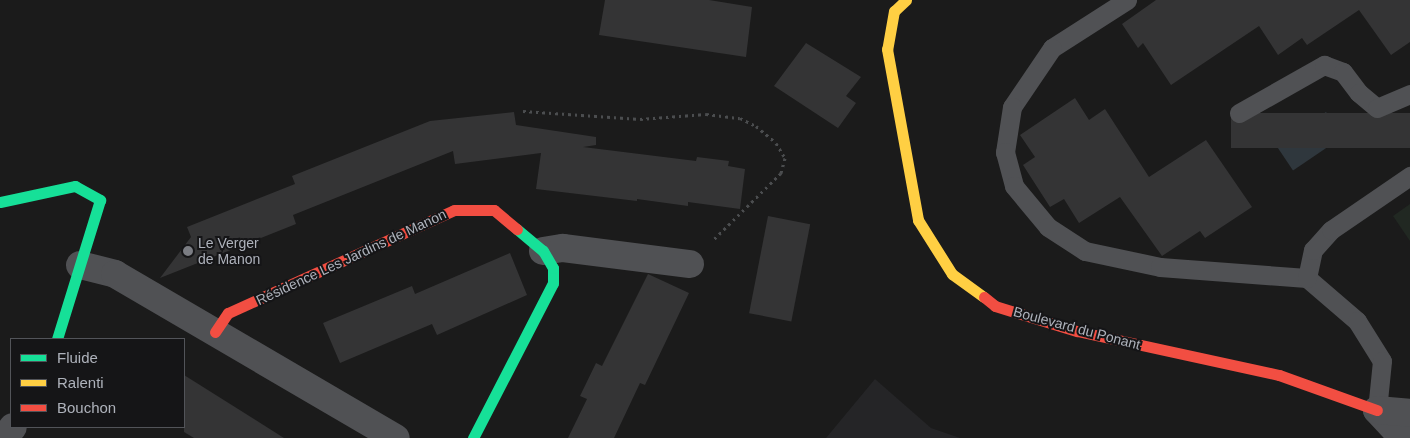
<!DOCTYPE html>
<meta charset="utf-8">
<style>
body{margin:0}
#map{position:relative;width:1410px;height:438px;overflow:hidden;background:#1b1b1b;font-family:Helvetica,sans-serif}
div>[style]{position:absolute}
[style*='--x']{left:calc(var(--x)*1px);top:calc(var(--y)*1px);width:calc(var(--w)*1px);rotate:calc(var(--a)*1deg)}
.built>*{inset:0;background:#252527}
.green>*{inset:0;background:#212822}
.water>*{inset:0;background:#2f373d;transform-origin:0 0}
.building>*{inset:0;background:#343435;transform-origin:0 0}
.path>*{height:3px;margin-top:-1.5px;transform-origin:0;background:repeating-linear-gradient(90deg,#4b4d4f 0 2.5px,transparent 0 6.5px)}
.lane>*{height:19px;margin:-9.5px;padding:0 9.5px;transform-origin:9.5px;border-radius:9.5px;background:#505154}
.street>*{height:28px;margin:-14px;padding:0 14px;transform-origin:14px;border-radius:14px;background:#505154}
.fast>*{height:11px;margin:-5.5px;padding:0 5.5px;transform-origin:5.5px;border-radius:5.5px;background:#16e098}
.slow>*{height:11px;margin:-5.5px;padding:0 5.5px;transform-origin:5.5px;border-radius:5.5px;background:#ffcf43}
.jam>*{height:11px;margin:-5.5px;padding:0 5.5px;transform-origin:5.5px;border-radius:5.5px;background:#f24e42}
.dots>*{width:14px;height:14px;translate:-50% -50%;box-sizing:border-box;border:2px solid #151517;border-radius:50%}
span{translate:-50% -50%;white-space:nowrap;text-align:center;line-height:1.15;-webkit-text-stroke:4px #151517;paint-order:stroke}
.poi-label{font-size:14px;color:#aeb2bb}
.left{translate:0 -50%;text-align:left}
.street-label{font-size:14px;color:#aeb2bb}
.legend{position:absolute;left:10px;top:338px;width:175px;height:90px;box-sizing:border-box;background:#151517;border:1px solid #525459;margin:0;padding:6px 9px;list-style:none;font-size:15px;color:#aeb2bb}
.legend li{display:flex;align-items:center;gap:10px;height:25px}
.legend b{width:25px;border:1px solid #525459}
</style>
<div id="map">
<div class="built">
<i style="clip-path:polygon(875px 379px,931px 428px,960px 438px,826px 438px)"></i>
</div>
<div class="green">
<i style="clip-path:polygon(1410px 204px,1410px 241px,1393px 216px)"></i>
</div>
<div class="water">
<i style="left:1326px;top:112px;width:30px;height:60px;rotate:56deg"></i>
</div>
<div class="building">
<i style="clip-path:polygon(605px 0,709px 0,752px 7px,746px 57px,599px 35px)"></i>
<i style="clip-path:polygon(1156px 0,1410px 0,1410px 42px,1391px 55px,1359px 10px,1307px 45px,1302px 38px,1278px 55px,1259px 26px,1171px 85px,1143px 43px,1138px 48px,1122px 24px)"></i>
<i style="clip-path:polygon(806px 43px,861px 77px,846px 96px,856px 103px,838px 128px,774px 86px)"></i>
<i style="clip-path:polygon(1075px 98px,1089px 120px,1105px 109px,1149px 177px,1206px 140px,1252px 207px,1205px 238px,1200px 231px,1162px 256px,1120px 197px,1079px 223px,1064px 199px,1050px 207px,1023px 165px,1035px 157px,1020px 135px)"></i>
<i style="clip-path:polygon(514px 112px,516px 125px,596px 137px,596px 145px,583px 147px,696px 161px,697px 157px,729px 161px,728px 166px,745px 169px,740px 209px,688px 202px,688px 206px,637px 199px,637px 201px,536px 189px,541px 153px,455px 164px,453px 151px,293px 215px,296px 224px,160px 278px,191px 237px,187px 227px,295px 184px,292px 176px,430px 121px)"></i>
<i style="left:1410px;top:113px;width:35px;height:179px;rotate:90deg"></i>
<i style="left:768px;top:216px;width:43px;height:99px;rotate:11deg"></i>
<i style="clip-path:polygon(510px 253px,527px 295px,437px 335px,432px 324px,340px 363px,323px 323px,412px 286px,415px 294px)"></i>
<i style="clip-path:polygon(648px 274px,689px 293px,645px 385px,640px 383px,614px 438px,568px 438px,587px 399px,580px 396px,596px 363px,602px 366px)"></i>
<i style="clip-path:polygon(184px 375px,284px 438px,194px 438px,184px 432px)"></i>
</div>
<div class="path">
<i style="--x:523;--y:111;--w:117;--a:3.9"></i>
<i style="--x:640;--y:119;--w:66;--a:-4.3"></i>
<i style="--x:706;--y:114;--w:34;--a:7"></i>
<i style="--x:740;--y:118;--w:18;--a:27"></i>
<i style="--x:756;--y:126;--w:26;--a:40"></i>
<i style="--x:776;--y:143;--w:17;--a:59"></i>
<i style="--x:785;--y:158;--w:16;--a:105"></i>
<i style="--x:781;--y:173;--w:97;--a:135.4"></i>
</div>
<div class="lane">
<i style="--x:1127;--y:0;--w:89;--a:147.4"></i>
<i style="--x:1052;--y:48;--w:71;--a:124.1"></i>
<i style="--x:1012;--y:107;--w:46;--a:98.8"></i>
<i style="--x:1005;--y:152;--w:35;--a:75"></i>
<i style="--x:1014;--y:186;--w:53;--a:50.3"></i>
<i style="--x:1048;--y:227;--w:44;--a:33"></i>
<i style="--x:1085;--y:251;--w:77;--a:12"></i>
<i style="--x:1160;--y:267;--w:147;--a:4.3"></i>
<i style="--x:1307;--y:278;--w:66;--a:40.7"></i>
<i style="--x:1357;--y:321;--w:47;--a:58"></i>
<i style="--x:1382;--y:361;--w:49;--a:95.8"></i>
<i style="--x:1239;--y:113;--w:98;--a:-29.5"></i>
<i style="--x:1324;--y:65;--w:20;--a:20"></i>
<i style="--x:1343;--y:72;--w:26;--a:53"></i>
<i style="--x:1359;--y:93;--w:23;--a:40"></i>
<i style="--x:1377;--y:108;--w:36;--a:-23"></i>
<i style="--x:1307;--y:278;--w:29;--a:-78"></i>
<i style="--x:1313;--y:250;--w:27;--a:-48"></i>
<i style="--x:1331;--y:230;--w:96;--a:-34.4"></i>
</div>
<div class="street">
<i style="--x:543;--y:251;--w:20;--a:-9"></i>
<i style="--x:563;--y:248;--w:128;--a:7.2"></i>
<i style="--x:80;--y:265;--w:36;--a:14"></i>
<i style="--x:115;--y:274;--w:325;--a:30.3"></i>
<i style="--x:4;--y:438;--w:14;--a:-51"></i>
<i style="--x:1403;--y:438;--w:38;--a:-133"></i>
<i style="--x:1377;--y:410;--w:33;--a:5"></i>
</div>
<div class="fast">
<i style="--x:0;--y:202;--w:77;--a:-12"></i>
<i style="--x:75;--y:186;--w:29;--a:29"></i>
<i style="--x:100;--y:200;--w:145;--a:107.2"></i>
<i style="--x:473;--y:438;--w:174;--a:-62.7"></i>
<i style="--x:553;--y:283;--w:15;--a:-90"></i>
<i style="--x:553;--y:268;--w:20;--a:-120"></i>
<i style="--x:543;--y:251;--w:34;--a:-140"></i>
</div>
<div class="slow">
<i style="--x:906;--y:0;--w:16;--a:137"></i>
<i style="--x:894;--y:11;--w:39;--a:100"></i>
<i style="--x:887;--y:49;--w:174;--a:79.7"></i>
<i style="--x:918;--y:220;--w:64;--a:57.8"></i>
<i style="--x:952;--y:274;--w:39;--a:36"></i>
</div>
<div class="jam">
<i style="--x:984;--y:297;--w:14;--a:39"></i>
<i style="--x:995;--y:306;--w:86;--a:17"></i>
<i style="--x:1077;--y:331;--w:207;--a:12.3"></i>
<i style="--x:1279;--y:375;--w:104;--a:19.7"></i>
<i style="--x:215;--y:332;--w:23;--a:-56"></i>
<i style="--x:228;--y:313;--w:248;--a:-24.5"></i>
<i style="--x:454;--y:210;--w:40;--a:0"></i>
<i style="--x:494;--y:210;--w:30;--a:40"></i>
</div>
<div class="dots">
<i style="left:188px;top:251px;background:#7b7d83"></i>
</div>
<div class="poi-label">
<span class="left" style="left:198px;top:251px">Le Verger<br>de Manon</span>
</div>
<div class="street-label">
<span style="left:351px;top:257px;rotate:-25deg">Résidence Les Jardins de Manon</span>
<span style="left:1077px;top:328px;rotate:15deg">Boulevard du Ponant</span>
</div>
<ul class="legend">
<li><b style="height:6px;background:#16e098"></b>Fluide</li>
<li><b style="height:6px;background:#ffcf43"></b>Ralenti</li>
<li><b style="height:6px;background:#f24e42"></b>Bouchon</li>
</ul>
</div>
